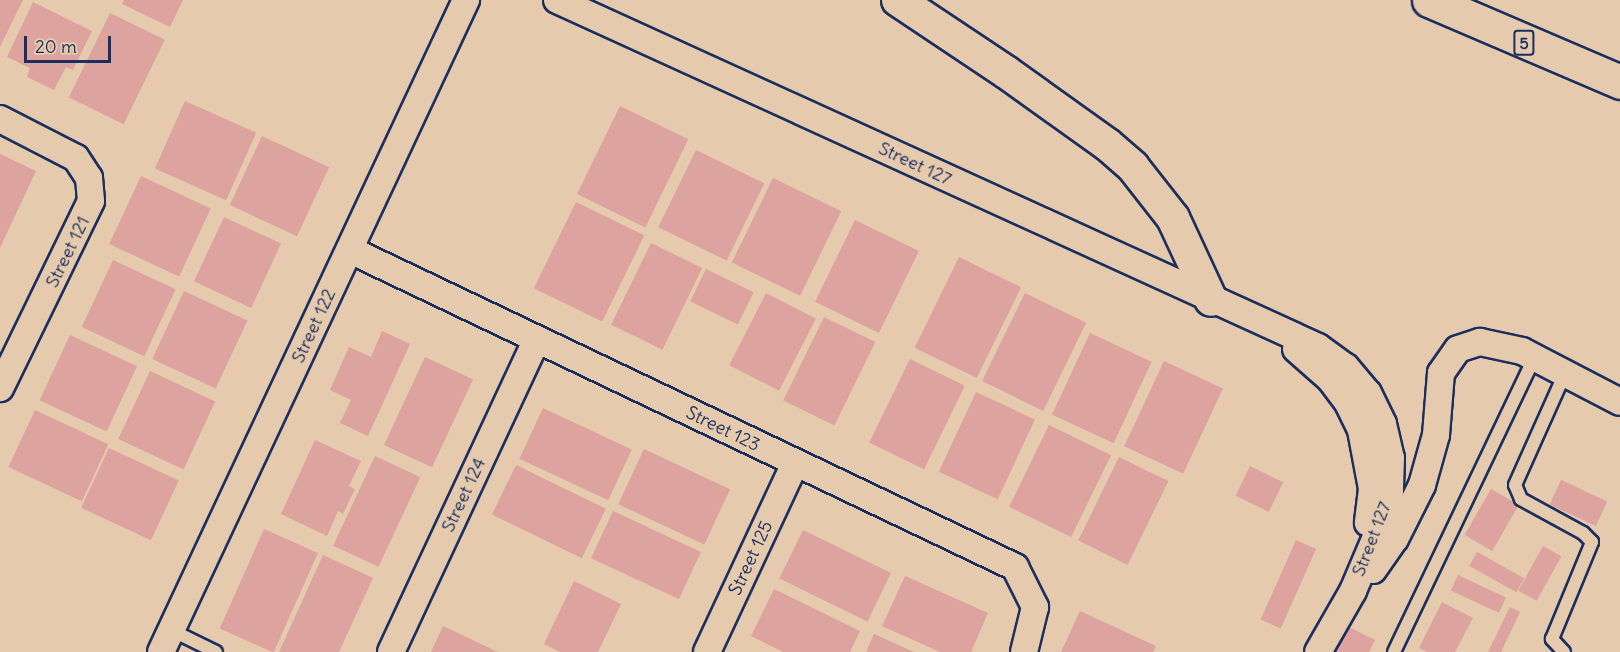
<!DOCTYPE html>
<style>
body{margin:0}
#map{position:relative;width:1620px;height:652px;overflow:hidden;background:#e5caad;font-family:Delius,sans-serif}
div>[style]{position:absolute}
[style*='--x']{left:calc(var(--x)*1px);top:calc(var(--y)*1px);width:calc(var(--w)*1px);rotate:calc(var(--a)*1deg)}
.building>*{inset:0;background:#dda39e;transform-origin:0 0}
.roads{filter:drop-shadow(2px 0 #1b2f5e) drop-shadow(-2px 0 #1b2f5e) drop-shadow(0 2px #1b2f5e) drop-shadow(0 -2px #1b2f5e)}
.service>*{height:12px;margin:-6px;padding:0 6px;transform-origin:6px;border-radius:6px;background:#e5caad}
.minor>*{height:26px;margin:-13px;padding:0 13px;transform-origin:13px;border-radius:13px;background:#e5caad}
.tertiary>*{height:32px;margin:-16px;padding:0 16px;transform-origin:16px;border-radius:16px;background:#e5caad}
.motorway>*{height:33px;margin:-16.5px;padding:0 16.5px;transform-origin:16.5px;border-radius:16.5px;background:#e5caad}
span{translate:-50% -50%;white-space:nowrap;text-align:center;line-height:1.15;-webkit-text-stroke:5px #e5caad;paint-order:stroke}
.shield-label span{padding:2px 4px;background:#e5caad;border:2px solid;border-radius:4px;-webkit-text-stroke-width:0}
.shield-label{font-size:16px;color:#1b2f5e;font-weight:700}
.street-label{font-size:18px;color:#1b2f5e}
.scale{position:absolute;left:24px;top:36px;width:87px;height:27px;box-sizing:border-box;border:3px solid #1b2f5e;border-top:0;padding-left:8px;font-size:18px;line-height:21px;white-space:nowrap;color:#1b2f5e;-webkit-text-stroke:4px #e5caad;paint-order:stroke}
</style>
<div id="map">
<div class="building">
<i style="clip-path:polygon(0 0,23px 0,0 47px)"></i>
<i style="clip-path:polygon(124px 0,183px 0,170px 27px,122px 4px)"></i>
<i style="clip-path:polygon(33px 2px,92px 31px,73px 70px,66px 67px,54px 90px,27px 77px,30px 68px,7px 57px)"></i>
<i style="left:110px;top:13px;width:61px;height:94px;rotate:26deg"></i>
<i style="left:185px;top:101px;width:78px;height:74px;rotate:24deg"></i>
<i style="left:620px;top:106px;width:76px;height:98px;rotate:26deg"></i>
<i style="left:262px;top:136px;width:74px;height:76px;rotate:25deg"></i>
<i style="left:696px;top:150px;width:76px;height:86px;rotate:26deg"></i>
<i style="clip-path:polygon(0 154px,36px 171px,0 248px)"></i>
<i style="left:141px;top:176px;width:77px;height:75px;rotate:25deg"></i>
<i style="left:773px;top:178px;width:76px;height:94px;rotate:26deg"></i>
<i style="left:576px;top:202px;width:76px;height:96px;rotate:26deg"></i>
<i style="left:224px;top:217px;width:63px;height:71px;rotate:25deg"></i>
<i style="left:855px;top:220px;width:71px;height:91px;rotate:26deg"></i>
<i style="left:651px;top:243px;width:57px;height:91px;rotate:26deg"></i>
<i style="left:959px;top:257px;width:69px;height:101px;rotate:26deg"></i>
<i style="left:113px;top:260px;width:69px;height:74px;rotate:25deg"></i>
<i style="left:706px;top:269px;width:53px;height:36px;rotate:26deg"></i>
<i style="left:184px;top:291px;width:70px;height:75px;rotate:25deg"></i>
<i style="left:766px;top:293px;width:56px;height:81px;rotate:27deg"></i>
<i style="left:1025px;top:293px;width:68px;height:98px;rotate:26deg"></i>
<i style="left:824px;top:317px;width:57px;height:93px;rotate:26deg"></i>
<i style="clip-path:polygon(382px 331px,410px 344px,368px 436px,340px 423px,351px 400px,330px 390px,349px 347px,371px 357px)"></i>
<i style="left:1090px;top:333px;width:68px;height:90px;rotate:25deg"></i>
<i style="left:70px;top:335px;width:74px;height:72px;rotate:25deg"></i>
<i style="left:425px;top:357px;width:53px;height:97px;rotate:25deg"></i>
<i style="left:910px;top:359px;width:61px;height:93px;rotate:26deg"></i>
<i style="left:1164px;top:361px;width:65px;height:94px;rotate:25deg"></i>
<i style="left:150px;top:371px;width:72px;height:75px;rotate:25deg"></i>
<i style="left:976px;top:392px;width:65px;height:88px;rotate:25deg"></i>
<i style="left:543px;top:408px;width:98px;height:56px;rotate:25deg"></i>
<i style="left:35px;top:410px;width:81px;height:63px;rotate:25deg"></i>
<i style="left:1049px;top:425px;width:69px;height:91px;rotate:26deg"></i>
<i style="clip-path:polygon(315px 440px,361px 461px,349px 486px,355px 489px,343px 514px,338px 511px,327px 536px,281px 514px)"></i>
<i style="left:109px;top:448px;width:77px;height:66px;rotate:25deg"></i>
<i style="left:644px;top:449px;width:95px;height:61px;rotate:25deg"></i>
<i style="left:375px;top:456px;width:50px;height:99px;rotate:25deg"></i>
<i style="left:1119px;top:457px;width:55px;height:93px;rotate:26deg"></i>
<i style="left:516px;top:465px;width:100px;height:55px;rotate:26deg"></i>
<i style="left:1250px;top:466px;width:37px;height:33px;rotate:26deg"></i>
<i style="left:1561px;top:480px;width:51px;height:27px;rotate:25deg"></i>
<i style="left:1491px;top:489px;width:32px;height:53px;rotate:30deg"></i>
<i style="left:613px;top:511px;width:97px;height:52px;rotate:25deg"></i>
<i style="left:264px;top:529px;width:59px;height:109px;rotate:24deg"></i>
<i style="left:803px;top:530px;width:98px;height:54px;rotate:26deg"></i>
<i style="left:1296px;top:540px;width:22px;height:87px;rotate:24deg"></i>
<i style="left:1543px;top:546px;width:21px;height:51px;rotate:29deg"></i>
<i style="left:1477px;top:552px;width:54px;height:16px;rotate:29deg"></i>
<i style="clip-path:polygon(323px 555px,373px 578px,339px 652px,279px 652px)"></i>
<i style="left:1458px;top:575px;width:53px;height:17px;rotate:25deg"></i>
<i style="clip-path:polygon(905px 576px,988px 613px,971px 652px,940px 652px,882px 626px)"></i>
<i style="clip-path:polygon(574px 581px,621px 604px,598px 652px,560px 652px,544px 644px)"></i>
<i style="clip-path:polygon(774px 589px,860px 631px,850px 652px,783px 652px,751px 636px)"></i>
<i style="clip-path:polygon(1442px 602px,1473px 618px,1455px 652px,1427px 652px,1419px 648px)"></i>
<i style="clip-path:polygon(1510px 607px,1520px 612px,1501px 652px,1488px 652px)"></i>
<i style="clip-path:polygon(1080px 611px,1156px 646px,1153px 652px,1061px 652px)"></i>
<i style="clip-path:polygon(1339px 622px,1375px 640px,1369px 652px,1324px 652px)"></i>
<i style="clip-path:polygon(443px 626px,498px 652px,431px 652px)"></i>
<i style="clip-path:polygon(874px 634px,914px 652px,866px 652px)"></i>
</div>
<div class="roads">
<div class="service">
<i style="--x:171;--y:630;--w:50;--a:26.1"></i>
<i style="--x:1394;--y:652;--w:328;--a:-64.5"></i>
<i style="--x:1564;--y:652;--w:18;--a:-133"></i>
<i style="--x:1552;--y:639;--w:105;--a:-67.6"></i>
<i style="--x:1592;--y:542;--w:13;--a:-135"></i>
<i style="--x:1583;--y:533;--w:71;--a:-151.3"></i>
<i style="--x:1521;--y:499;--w:15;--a:-113"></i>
<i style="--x:1515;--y:485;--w:123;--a:-65.9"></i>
</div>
<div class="minor">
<i style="--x:557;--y:0;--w:836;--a:24.51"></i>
<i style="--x:1318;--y:347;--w:34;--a:36"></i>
<i style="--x:1346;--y:367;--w:34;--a:50"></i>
<i style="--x:1368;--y:393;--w:34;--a:64"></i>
<i style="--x:1383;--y:424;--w:35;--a:77"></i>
<i style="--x:1391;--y:458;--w:34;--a:92"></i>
<i style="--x:1390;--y:492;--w:34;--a:105"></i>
<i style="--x:1381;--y:525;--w:72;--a:113"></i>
<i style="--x:1353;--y:591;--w:70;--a:119.8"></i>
<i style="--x:0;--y:119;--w:85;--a:27.2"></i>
<i style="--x:76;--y:158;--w:24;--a:57"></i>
<i style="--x:89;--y:178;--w:23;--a:85"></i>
<i style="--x:91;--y:201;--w:208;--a:115.9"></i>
<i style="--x:350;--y:250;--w:737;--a:25.49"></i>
<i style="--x:1015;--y:567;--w:45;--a:63.4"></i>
<i style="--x:1035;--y:607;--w:46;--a:103.7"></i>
<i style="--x:1296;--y:349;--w:45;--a:41.4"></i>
<i style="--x:1330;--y:379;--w:30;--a:53"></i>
<i style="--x:1348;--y:403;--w:30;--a:64"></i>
<i style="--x:1361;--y:430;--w:60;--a:79.4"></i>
<i style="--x:1372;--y:489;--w:34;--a:97"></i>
<i style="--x:1373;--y:570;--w:38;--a:-55"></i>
<i style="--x:1395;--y:539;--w:60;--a:-63.4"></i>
<i style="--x:1422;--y:485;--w:52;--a:-74.4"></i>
<i style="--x:1436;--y:435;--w:62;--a:-85.4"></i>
<i style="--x:1441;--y:373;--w:29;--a:-55"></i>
<i style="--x:1458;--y:349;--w:23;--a:-18"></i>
<i style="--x:1480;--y:342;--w:43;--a:12.1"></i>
<i style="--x:1522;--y:351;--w:110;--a:27.5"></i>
<i style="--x:161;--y:652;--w:720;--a:-64.93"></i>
<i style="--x:391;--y:652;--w:345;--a:-65"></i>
<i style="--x:707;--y:652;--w:208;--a:-65"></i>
</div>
<div class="tertiary">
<i style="--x:898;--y:0;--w:130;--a:33.7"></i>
<i style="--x:1006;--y:72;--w:125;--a:35.6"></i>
<i style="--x:1108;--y:145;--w:33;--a:41"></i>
<i style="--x:1133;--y:167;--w:65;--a:51.9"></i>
<i style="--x:1173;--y:218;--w:90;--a:65.1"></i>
</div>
<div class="motorway">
<i style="--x:1429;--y:0;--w:208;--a:23.2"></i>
</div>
</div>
<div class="shield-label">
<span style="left:1524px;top:43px">5</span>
</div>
<div class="street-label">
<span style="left:915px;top:164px;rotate:25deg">Street 127</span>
<span style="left:68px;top:252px;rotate:-64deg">Street 121</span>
<span style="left:314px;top:326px;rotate:-65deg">Street 122</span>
<span style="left:723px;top:429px;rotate:26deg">Street 123</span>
<span style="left:464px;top:495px;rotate:-65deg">Street 124</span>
<span style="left:1372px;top:539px;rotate:-69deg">Street 127</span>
<span style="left:751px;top:558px;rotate:-65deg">Street 125</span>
</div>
<div class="scale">20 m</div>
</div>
